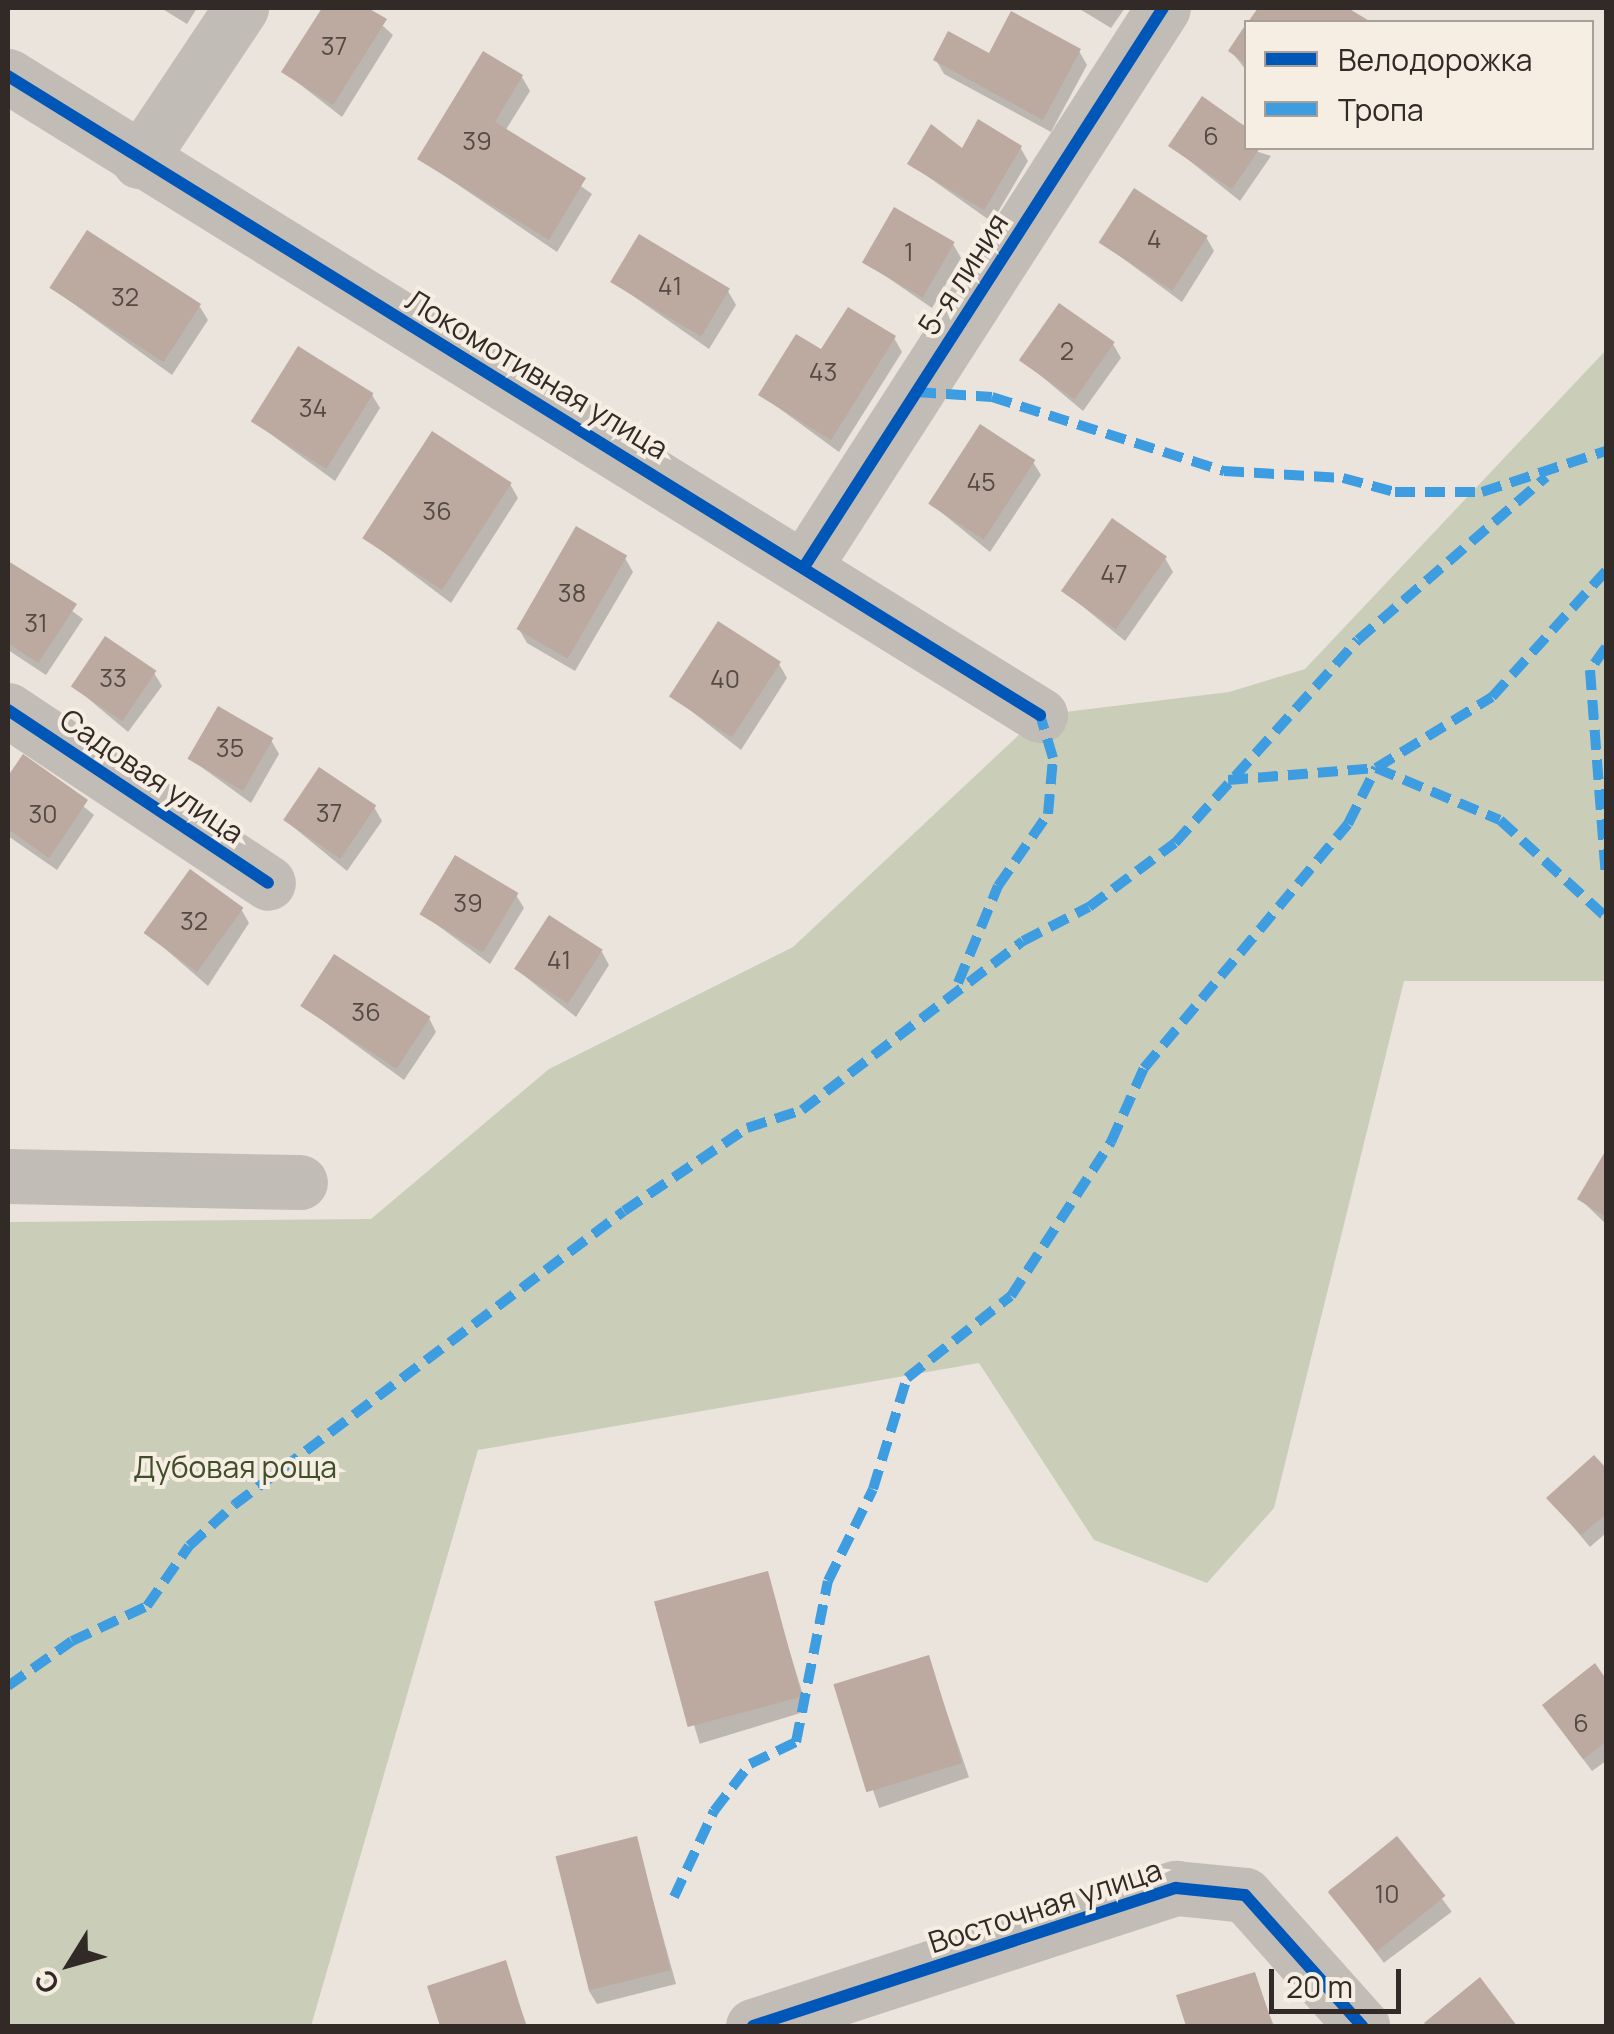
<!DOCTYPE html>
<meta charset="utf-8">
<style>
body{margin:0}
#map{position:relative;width:1614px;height:2034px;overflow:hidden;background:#eae4dd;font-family:Manrope,sans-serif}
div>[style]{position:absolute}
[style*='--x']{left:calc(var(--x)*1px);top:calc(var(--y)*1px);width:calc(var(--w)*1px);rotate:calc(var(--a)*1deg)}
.green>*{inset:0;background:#caceb8}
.shadow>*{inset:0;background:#0003;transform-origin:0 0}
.building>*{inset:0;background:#bca9a0;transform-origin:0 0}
.minor>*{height:55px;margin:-27.5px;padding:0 27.5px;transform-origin:27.5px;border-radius:27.5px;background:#c2bcb7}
.quiet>*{height:10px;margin-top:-5px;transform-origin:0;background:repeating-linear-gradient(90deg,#3e9ce0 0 20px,transparent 0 30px)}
.cycleway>*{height:12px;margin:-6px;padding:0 6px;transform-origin:6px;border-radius:6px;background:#0057b8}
span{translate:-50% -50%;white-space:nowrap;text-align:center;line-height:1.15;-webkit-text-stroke:8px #f7eee3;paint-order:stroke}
.number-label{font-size:25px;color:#544a44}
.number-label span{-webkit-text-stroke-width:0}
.street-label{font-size:30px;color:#322a26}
.park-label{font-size:30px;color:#414e2b}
.frame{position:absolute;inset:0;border:10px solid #322a26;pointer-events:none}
.legend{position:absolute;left:1244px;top:20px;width:350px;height:130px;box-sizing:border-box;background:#f7eee3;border:2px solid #a8a097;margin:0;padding:12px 18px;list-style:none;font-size:30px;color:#322a26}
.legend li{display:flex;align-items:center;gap:20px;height:50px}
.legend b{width:50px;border:2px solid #a8a097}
.north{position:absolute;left:20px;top:1914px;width:100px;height:100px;-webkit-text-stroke:8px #f7eee3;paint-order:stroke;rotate:233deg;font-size:28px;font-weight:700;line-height:40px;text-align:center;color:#322a26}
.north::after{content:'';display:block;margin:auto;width:35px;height:45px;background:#322a26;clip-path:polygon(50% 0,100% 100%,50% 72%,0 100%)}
.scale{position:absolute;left:1269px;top:1969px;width:132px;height:45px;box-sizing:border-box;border:5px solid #322a26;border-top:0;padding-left:12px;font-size:30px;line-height:35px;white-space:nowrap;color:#322a26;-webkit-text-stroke:8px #f7eee3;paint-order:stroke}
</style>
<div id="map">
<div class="green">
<i style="clip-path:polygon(1606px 350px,1606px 981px,1404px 981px,1274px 1508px,1207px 1583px,1094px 1540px,979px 1363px,478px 1450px,311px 2026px,8px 2026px,8px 1222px,371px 1219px,549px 1069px,793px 947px,1040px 715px,1229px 692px,1305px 669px)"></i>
</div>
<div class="shadow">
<i style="clip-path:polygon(161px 8px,197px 8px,187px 24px)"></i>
<i style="clip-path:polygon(325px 8px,363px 8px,393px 35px,342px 117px,284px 72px)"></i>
<i style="clip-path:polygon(1078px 8px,1125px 8px,1111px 28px)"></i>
<i style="clip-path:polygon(1261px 8px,1344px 8px,1366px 22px,1251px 22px)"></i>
<i style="clip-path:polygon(1246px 28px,1246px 70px,1231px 51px)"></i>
<i style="clip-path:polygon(1079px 51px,1087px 65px,1051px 132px,944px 74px,936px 60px)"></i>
<i style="clip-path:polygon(522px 77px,530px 91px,505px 131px,592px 194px,557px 252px,420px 159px)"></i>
<i style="clip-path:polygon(1203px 100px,1246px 130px,1246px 148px,1271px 156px,1240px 201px,1171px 146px)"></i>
<i style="clip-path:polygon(1020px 147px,1028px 161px,992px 222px,910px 164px)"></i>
<i style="clip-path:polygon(1206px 237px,1214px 251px,1182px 302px,1102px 243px)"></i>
<i style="clip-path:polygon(953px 244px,961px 258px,932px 308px,865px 262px)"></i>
<i style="clip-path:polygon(613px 282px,728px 291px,736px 305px,709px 349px)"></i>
<i style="clip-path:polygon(52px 288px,200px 307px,208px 320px,172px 375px)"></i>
<i style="clip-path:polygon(894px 338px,902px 352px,839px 452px,761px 395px)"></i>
<i style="clip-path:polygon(1113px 344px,1121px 358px,1083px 411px,1022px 360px)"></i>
<i style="clip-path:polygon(372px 395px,380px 408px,335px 481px,254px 422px)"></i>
<i style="clip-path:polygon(1033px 462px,1041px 475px,990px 552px,931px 504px)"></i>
<i style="clip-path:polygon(510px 484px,518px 498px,451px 603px,366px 539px)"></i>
<i style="clip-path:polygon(625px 558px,633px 572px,575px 671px,527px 643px,519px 629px)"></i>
<i style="clip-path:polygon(1165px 558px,1173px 572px,1125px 641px,1065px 592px)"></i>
<i style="clip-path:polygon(8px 564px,83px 619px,46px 675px,8px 650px)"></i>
<i style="clip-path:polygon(779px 664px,787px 678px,741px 750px,672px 696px)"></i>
<i style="clip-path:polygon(154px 673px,162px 686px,128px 732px,72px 685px)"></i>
<i style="clip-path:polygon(271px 740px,279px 754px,251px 803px,189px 758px)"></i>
<i style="clip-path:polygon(23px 757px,94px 815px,57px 870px,8px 836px,8px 780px)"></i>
<i style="clip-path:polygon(374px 807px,382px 821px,347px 871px,286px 821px)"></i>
<i style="clip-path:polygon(516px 895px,524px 908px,490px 964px,421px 913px)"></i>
<i style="clip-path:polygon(241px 909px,249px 923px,208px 986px,148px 934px)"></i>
<i style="clip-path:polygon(602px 952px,609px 965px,576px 1017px,517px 970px)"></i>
<i style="clip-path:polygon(304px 1007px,429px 1018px,436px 1032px,404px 1080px)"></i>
<i style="clip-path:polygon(1606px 1155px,1606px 1224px,1580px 1199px)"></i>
<i style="clip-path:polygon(1594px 1459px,1606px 1472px,1606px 1533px,1590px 1547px,1549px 1498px)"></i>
<i style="left:766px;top:1574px;width:143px;height:113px;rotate:73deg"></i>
<i style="left:928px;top:1658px;width:126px;height:95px;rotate:71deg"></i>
<i style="clip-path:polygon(1594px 1667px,1606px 1683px,1606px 1761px,1592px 1771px,1553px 1719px)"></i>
<i style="clip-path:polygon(636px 1839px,676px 1984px,597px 2004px,589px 1991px)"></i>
<i style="left:1397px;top:1839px;width:91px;height:85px;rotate:53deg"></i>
<i style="clip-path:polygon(505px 1964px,527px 2026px,443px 2026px,430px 1988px)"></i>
<i style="clip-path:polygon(1254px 1975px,1274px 2026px,1188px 2026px,1179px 1996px)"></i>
</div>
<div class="building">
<i style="clip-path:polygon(322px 8px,368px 8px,387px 19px,333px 105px,281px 72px)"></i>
<i style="clip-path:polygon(1258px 8px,1348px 8px,1371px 22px,1248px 22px)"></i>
<i style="clip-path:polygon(1011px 11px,1081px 49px,1043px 120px,933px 60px,948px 31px,989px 53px)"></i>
<i style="clip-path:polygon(1246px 24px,1246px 64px,1228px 51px)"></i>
<i style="clip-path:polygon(483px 51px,523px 75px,495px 122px,586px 178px,549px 240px,417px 159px)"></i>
<i style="clip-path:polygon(1202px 96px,1246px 127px,1246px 148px,1260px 148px,1232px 189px,1168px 146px)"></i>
<i style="clip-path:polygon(978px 119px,1022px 146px,984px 210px,907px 164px,931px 124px,962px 148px)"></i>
<i style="left:1134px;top:188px;width:88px;height:65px;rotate:33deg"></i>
<i style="left:894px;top:207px;width:70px;height:64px;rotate:30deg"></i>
<i style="left:87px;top:230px;width:136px;height:69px;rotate:33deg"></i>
<i style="left:639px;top:234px;width:106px;height:56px;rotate:31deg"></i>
<i style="left:1059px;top:303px;width:68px;height:70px;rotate:35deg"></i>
<i style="clip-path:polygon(848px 307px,896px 336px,831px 440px,758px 395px,796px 334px,821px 349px)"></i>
<i style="left:298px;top:346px;width:89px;height:89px;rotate:32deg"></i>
<i style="left:980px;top:424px;width:66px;height:95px;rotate:33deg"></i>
<i style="left:432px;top:431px;width:95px;height:128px;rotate:33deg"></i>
<i style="left:1112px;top:518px;width:67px;height:89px;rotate:35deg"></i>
<i style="left:576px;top:526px;width:59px;height:119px;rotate:30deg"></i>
<i style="clip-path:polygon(8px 561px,77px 604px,38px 663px,8px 643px)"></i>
<i style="left:718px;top:621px;width:75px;height:90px;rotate:33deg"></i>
<i style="left:105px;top:636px;width:62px;height:61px;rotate:34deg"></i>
<i style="left:218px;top:706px;width:64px;height:61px;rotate:30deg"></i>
<i style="clip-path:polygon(23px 754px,88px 800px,49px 858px,8px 829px,8px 776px)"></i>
<i style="left:319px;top:767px;width:69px;height:64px;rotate:34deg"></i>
<i style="left:455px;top:855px;width:74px;height:69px;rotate:31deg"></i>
<i style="left:190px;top:869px;width:66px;height:79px;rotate:36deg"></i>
<i style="left:549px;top:915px;width:64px;height:64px;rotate:33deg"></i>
<i style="left:334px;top:954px;width:115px;height:62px;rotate:33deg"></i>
<i style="clip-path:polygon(1606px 1150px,1606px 1217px,1577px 1199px)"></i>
<i style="clip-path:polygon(1594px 1455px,1606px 1468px,1606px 1514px,1581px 1535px,1546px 1498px)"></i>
<i style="left:768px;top:1571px;width:130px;height:118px;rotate:75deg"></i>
<i style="left:929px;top:1655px;width:113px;height:100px;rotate:73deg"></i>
<i style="clip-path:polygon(1595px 1663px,1606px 1679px,1606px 1742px,1583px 1759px,1542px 1705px)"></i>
<i style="left:637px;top:1836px;width:138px;height:84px;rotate:76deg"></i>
<i style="left:1397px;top:1836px;width:77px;height:89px;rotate:51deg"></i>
<i style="clip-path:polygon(506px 1960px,526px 2026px,440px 2026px,427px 1986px)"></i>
<i style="clip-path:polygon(1255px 1972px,1273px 2026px,1186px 2026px,1176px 1995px)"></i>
<i style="clip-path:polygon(1480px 1977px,1517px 2026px,1427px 2026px,1424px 2023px)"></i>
</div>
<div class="minor">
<i style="--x:8;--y:76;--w:1214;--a:31.77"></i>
<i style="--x:139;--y:161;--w:184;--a:-56.3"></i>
<i style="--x:804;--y:567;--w:664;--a:-57.29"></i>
<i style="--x:8;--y:710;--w:312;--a:33.6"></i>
<i style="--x:8;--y:1176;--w:292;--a:1.2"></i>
<i style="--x:753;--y:2026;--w:445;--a:-18.1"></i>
<i style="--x:1176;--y:1888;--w:69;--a:5.8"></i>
<i style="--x:1245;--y:1895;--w:176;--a:48.2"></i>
</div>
<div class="quiet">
<i style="--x:916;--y:392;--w:76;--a:3.8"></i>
<i style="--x:992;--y:397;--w:244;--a:17.7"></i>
<i style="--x:1224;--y:471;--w:119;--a:3.4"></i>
<i style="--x:1343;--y:478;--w:54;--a:15.1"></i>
<i style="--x:1395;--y:492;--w:87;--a:0"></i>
<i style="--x:1482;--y:492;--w:131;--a:-18.3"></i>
<i style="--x:1606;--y:647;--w:28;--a:125"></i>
<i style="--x:1590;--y:670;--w:210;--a:85.6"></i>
<i style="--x:1228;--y:780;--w:148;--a:-4.6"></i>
<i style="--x:1376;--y:768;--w:134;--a:22.8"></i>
<i style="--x:1500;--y:820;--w:144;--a:42.5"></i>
<i style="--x:958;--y:983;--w:105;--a:-67.6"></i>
<i style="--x:998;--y:886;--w:88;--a:-55.2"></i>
<i style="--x:1048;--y:814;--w:56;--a:-84.9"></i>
<i style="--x:1053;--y:758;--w:45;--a:-106.8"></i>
<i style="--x:8;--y:1686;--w:78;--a:-35.1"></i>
<i style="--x:72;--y:1641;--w:83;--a:-25"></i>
<i style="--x:147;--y:1606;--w:73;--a:-55"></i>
<i style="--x:189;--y:1546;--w:61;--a:-42.3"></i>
<i style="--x:234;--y:1505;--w:488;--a:-37"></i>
<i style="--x:624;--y:1211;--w:148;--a:-34"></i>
<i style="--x:747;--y:1128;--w:58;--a:-18.1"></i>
<i style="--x:802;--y:1110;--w:278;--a:-37.4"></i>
<i style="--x:1023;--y:941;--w:74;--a:-27.3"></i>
<i style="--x:1089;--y:907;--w:107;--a:-36.7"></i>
<i style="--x:1175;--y:843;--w:273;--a:-48"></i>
<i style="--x:1358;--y:640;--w:249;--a:-40.9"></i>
<i style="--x:674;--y:1897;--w:95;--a:-65.1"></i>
<i style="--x:714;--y:1811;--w:59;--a:-52.5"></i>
<i style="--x:750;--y:1764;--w:51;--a:-25.6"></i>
<i style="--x:796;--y:1742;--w:164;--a:-78.8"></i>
<i style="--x:828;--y:1581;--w:102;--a:-63.9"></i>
<i style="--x:873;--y:1489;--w:116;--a:-73"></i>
<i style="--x:907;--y:1378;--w:132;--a:-38.3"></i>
<i style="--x:1011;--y:1296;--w:184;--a:-57"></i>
<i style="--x:1111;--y:1142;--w:81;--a:-66"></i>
<i style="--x:1144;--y:1068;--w:318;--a:-50.1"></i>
<i style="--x:1348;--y:824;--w:63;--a:-63.4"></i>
<i style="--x:1376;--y:768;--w:136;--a:-31.5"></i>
<i style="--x:1492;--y:697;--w:170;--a:-47.9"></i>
</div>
<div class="cycleway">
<i style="--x:8;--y:76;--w:1214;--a:31.77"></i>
<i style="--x:804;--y:567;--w:664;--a:-57.29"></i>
<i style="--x:8;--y:710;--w:312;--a:33.6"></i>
<i style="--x:753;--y:2026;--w:445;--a:-18.1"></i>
<i style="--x:1176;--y:1888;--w:69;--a:5.8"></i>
<i style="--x:1245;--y:1895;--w:176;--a:48.2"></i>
</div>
<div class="number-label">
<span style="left:334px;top:46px">37</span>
<span style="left:1211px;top:136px">6</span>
<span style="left:477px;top:141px">39</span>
<span style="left:1154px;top:239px">4</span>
<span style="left:909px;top:252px">1</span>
<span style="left:670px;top:286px">41</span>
<span style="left:125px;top:297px">32</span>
<span style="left:1067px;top:351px">2</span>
<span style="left:823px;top:372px">43</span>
<span style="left:313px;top:408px">34</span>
<span style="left:981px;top:482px">45</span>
<span style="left:437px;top:511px">36</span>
<span style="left:1114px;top:574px">47</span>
<span style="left:572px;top:593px">38</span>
<span style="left:36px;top:623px">31</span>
<span style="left:113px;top:678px">33</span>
<span style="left:725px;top:679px">40</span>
<span style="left:230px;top:748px">35</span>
<span style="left:329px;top:813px">37</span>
<span style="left:43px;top:814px">30</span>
<span style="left:468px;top:903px">39</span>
<span style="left:194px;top:921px">32</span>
<span style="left:559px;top:960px">41</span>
<span style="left:366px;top:1012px">36</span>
<span style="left:1581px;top:1723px">6</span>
<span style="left:1387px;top:1894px">10</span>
</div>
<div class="street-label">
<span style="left:963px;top:274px;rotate:-57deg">5-я линия</span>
<span style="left:537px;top:374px;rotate:31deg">Локомотивная улица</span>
<span style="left:152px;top:776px;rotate:34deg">Садовая улица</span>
<span style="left:1045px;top:1906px;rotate:-18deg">Восточная улица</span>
</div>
<div class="park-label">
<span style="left:235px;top:1467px">Дубовая роща</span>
</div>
<div class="frame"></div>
<ul class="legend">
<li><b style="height:12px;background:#0057b8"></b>Велодорожка</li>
<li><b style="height:12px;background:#3e9ce0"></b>Тропа</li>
</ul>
<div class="north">С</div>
<div class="scale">20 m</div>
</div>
